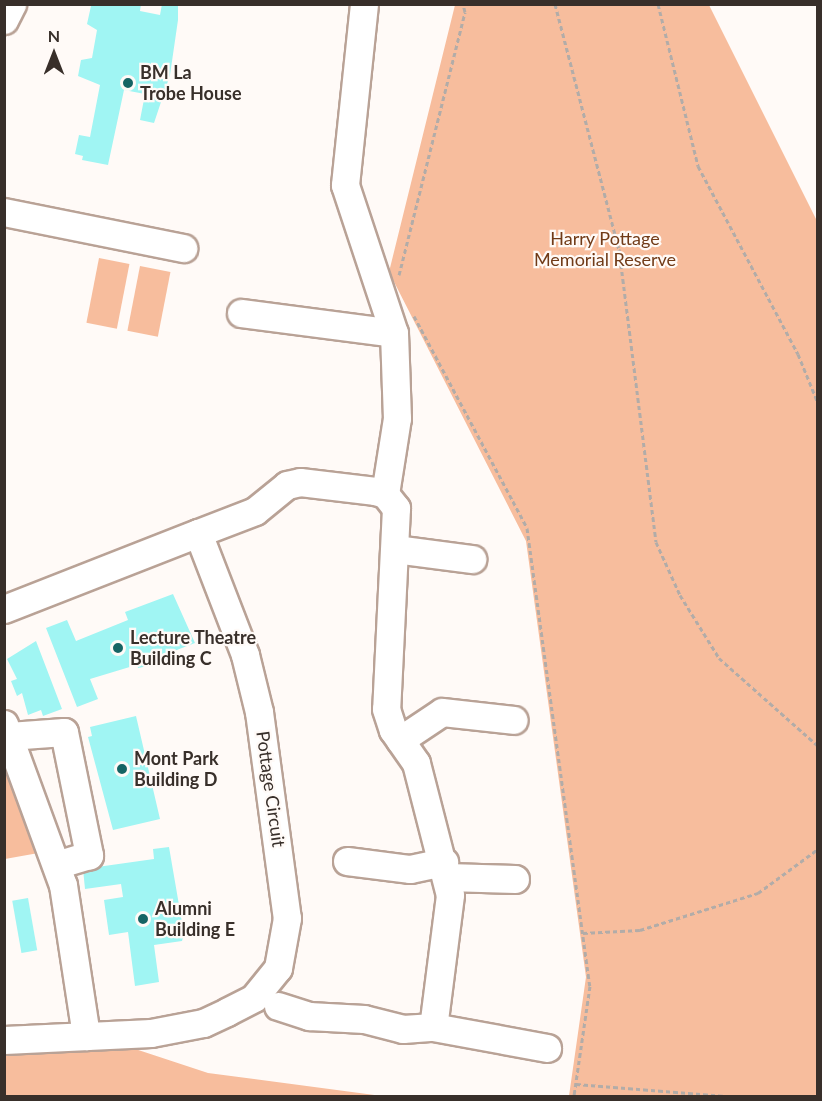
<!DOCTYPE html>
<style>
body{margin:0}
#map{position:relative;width:822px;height:1101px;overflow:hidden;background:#fffaf7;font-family:Lato,sans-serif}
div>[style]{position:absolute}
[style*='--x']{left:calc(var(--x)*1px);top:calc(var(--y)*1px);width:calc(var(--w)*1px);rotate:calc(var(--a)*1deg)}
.green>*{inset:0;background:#f7bd9d;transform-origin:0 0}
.building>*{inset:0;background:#a0f5f3;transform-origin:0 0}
.path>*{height:3px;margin-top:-1.5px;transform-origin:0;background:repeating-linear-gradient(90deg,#b2aca8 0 4.5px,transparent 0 7.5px)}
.roads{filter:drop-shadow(2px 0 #b9a296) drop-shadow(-2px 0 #b9a296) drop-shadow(0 2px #b9a296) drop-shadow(0 -2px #b9a296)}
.minor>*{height:27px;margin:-13.5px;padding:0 13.5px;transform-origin:13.5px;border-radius:13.5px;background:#fff}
.dots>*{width:16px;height:16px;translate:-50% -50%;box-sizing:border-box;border:3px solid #fffaf7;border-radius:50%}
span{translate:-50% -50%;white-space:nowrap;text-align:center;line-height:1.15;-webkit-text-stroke:4.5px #fffaf7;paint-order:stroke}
.poi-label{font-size:18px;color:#382f2a;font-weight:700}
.left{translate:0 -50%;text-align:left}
.park-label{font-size:18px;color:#713b18}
.street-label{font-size:18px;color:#382f2a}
.frame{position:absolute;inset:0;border:6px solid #382f2a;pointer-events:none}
.north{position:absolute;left:24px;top:24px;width:60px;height:60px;-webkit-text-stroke:4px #fffaf7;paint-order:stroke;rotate:0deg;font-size:16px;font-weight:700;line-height:24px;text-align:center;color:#382f2a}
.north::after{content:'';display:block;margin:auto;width:21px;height:27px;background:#382f2a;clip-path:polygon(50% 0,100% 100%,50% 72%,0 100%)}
</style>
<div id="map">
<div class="green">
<i style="clip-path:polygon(455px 5px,709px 5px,817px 221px,817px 1096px,569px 1096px,586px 977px,526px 541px,389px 272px)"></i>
<i style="left:99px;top:258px;width:31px;height:66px;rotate:11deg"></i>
<i style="left:140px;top:266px;width:31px;height:66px;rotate:11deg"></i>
<i style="clip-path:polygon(4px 747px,44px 852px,5px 859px)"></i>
<i style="clip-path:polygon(114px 1042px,208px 1073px,382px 1096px,5px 1096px,4px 1046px)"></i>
</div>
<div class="building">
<i style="clip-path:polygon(108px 4px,141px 4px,140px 11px,160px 15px,162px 4px,178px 4px,178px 20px,170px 75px,154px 123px,140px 120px,145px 94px,124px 90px,108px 165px,82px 160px,83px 156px,75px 154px,79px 135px,90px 137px,100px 85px,78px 76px,81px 60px,92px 58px,97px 30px,87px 24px,91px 6px)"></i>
<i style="clip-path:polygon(173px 594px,195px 643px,156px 658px,159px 664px,138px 668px,136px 660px,133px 666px,90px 679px,98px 699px,77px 707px,46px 628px,67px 620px,76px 641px,128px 620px,125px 612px)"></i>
<i style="clip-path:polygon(36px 641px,62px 709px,43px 716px,41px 710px,28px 715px,22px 693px,17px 696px,11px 681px,17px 679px,7px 659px)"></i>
<i style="clip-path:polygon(136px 716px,160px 819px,113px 830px,88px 737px,92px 736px,90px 727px)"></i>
<i style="clip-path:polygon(169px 847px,184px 934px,182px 941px,154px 945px,159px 982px,135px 986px,128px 932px,109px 935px,104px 900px,123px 897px,121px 884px,85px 889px,83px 869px,154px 859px,153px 849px)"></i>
<i style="left:28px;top:898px;width:53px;height:16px;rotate:80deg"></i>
</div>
<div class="path">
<i style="--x:555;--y:4;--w:253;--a:75.4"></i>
<i style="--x:619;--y:249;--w:295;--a:82.8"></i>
<i style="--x:656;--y:542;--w:58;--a:65.6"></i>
<i style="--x:680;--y:595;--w:74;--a:58.2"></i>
<i style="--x:719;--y:658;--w:132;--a:41.6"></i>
<i style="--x:658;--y:4;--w:167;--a:76.1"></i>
<i style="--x:698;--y:166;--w:213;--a:62"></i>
<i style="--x:798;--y:354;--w:53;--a:67.8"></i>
<i style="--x:399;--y:275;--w:271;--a:-75.9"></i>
<i style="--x:465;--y:12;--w:8;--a:-104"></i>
<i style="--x:414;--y:316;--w:240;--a:61.9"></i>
<i style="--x:527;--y:528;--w:462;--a:82.2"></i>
<i style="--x:590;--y:986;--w:111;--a:98.3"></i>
<i style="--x:583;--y:933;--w:57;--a:-3"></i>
<i style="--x:640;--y:930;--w:124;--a:-17.4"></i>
<i style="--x:758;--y:893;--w:74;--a:-36.3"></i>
<i style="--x:576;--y:1084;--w:150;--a:4.6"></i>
</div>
<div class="roads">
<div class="minor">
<i style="--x:364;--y:4;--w:182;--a:96"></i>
<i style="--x:345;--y:185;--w:156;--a:71.7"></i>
<i style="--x:394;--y:333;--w:85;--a:88"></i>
<i style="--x:397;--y:418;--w:77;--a:99"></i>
<i style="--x:4;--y:20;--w:18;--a:-63"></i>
<i style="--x:4;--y:212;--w:183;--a:11.4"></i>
<i style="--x:241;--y:313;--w:154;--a:7.4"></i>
<i style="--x:198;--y:533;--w:61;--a:-21.1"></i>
<i style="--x:255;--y:511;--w:41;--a:-39.1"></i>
<i style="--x:287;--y:485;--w:13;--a:-13"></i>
<i style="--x:300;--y:482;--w:76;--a:6.8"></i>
<i style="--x:375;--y:491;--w:10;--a:17"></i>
<i style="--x:385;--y:494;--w:18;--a:52"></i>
<i style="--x:396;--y:508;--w:201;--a:92.8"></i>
<i style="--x:386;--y:709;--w:22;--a:72"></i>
<i style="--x:393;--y:730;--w:40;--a:55.1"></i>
<i style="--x:416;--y:763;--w:136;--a:75.6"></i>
<i style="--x:450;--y:895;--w:133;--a:97.3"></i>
<i style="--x:395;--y:549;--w:78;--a:7.4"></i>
<i style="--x:4;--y:609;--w:208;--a:-21.4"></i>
<i style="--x:198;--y:533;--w:131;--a:68.9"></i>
<i style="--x:245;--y:655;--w:59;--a:76.2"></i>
<i style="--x:259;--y:712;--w:208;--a:82.3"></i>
<i style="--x:287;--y:918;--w:51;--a:100.2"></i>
<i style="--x:278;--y:968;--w:38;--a:129"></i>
<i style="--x:254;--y:998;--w:30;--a:153"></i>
<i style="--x:227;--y:1012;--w:26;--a:155"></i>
<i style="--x:203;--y:1023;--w:53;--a:169.1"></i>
<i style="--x:151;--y:1033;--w:147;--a:177.3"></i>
<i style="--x:4;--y:724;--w:171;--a:69.9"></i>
<i style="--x:63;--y:885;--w:153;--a:81.3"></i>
<i style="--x:9;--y:736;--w:55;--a:-4.2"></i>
<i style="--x:64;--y:732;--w:126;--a:78.5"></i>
<i style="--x:89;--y:855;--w:34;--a:163"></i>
<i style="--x:400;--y:740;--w:50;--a:-33.7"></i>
<i style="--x:442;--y:712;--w:72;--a:6.3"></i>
<i style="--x:347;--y:861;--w:64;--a:7.2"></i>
<i style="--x:410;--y:869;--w:35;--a:-12"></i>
<i style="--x:447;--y:877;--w:68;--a:1.7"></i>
<i style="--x:278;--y:1006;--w:33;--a:18"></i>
<i style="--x:309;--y:1016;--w:55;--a:3.1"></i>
<i style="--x:364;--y:1019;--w:40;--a:14.4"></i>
<i style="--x:403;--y:1029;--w:30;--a:-4"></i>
<i style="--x:433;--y:1027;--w:116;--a:10.4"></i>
</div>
</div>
<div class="dots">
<i style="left:128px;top:83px;background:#156464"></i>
<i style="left:118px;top:648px;background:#156464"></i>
<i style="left:122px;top:769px;background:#156464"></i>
<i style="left:143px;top:919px;background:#156464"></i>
</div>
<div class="poi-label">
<span class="left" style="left:140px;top:83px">BM La<br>Trobe House</span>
<span class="left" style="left:130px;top:648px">Lecture Theatre<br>Building C</span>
<span class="left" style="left:134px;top:769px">Mont Park<br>Building D</span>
<span class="left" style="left:155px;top:919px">Alumni<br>Building E</span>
</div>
<div class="park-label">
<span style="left:605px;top:249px">Harry Pottage<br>Memorial Reserve</span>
</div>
<div class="street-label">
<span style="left:271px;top:789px;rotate:82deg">Pottage Circuit</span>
</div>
<div class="frame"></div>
<div class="north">N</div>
</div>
